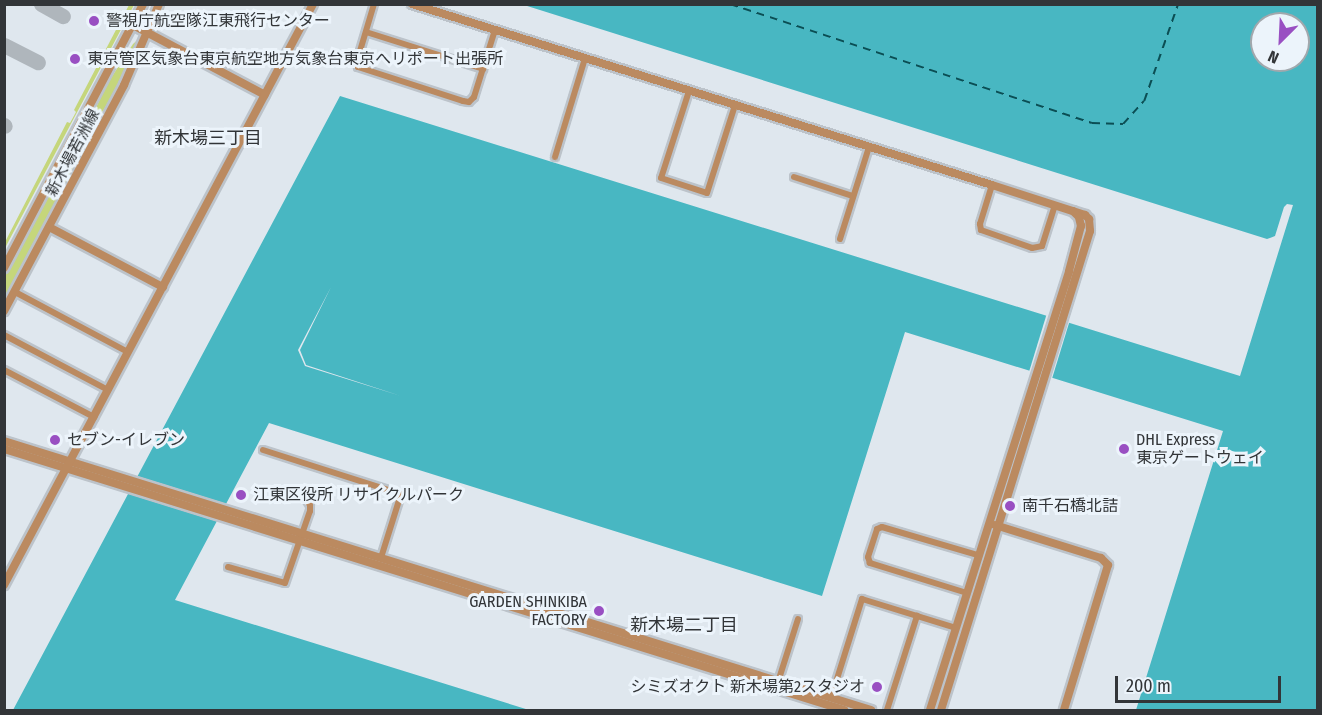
<!DOCTYPE html>
<meta charset="utf-8">
<style>
body{margin:0}
#map{position:relative;width:1322px;height:715px;overflow:hidden;background:#dfe7ee;font-family:"Fira Sans Condensed","Noto Sans JP",sans-serif}
div>[style]{position:absolute}
[style*='--x']{left:calc(var(--x)*1px);top:calc(var(--y)*1px);width:calc(var(--w)*1px);rotate:calc(var(--a)*1deg)}
.green>*{inset:0;background:#c5d67b}
.water>*{inset:0;background:#48b7c2}
.pier>*{inset:0;background:#dfe7ee;transform-origin:0 0}
.ferry>*{height:1.5px;margin-top:-0.75px;transform-origin:0;background:repeating-linear-gradient(90deg,#0b4e54 0 8px,transparent 0 14px)}
.taxiway>*{height:15px;margin:-7.5px;padding:0 7.5px;transform-origin:7.5px;border-radius:7.5px;background:#afb6bc}
.roads{filter:drop-shadow(2px 0 #bcc3ca) drop-shadow(-2px 0 #bcc3ca) drop-shadow(0 2px #bcc3ca) drop-shadow(0 -2px #bcc3ca)}
.minor>*{height:6px;margin:-3px;padding:0 3px;transform-origin:3px;border-radius:3px;background:#bb8a60}
.tertiary>*{height:8px;margin:-4px;padding:0 4px;transform-origin:4px;border-radius:4px;background:#bb8a60}
.dots>*{width:16px;height:16px;translate:-50% -50%;box-sizing:border-box;border:3px solid #ecf4fb;border-radius:50%}
span{translate:-50% -50%;white-space:nowrap;text-align:center;line-height:1.15;-webkit-text-stroke:6px #ecf4fb;paint-order:stroke}
.poi-label{font-size:16px;color:#323538}
.left{translate:0 -50%;text-align:left}
.right{translate:-100% -50%;text-align:right}
.street-label{font-size:16px;color:#323538}
.neighbourhood-label{font-size:18px;color:#323538}
.frame{position:absolute;inset:0;border:6px solid #323538;pointer-events:none}
.north{position:absolute;left:1250px;top:12px;width:60px;height:60px;box-sizing:border-box;background:#ecf4fb;border:2px solid #a2a8ad;border-radius:50%;rotate:204deg;font-size:16px;font-weight:700;line-height:24px;text-align:center;color:#323538}
.north::after{content:'';display:block;margin:auto;width:21px;height:27px;background:#994fc2;clip-path:polygon(50% 0,100% 100%,50% 72%,0 100%)}
.scale{position:absolute;left:1115px;top:676px;width:166px;height:27px;box-sizing:border-box;border:3px solid #323538;border-top:0;padding-left:8px;font-size:18px;line-height:21px;white-space:nowrap;color:#323538;-webkit-text-stroke:4px #ecf4fb;paint-order:stroke}
</style>
<div id="map">
<div class="green">
<i style="clip-path:polygon(129px 5px,134px 5px,5px 248px,5px 242px,67px 122px,70px 123px,76px 112px,74px 110px)"></i>
<i style="clip-path:polygon(141px 37px,129px 68px,103px 111px,90px 120px,107px 84px,133px 44px)"></i>
<i style="clip-path:polygon(87px 131px,87px 145px,5px 301px,5px 276px,82px 132px)"></i>
</div>
<div class="water">
<i style="clip-path:polygon(evenodd,524px 5px,1317px 5px,1317px 710px,1136px 710px,1223px 431px,905px 332px,822px 596px,269px 423px,175px 600px,529px 710px,13px 710px,340px 96px,1240px 376px,1293px 205px,1287px 204px,1284px 207px,1275px 236px,1267px 239px,524px 5px,1262px 24px,1298px 24px,1298px 60px,1262px 60px,1262px 24px)"></i>
</div>
<div class="pier">
<i style="clip-path:polygon(331px 287px,300px 350px,306px 365px,401px 396px,305px 366px,298px 350px)"></i>
<i style="left:1047px;top:313px;width:24px;height:63px;rotate:17deg"></i>
</div>
<div class="ferry">
<i style="--x:730;--y:4;--w:381;--a:18.2"></i>
<i style="--x:1092;--y:123;--w:31;--a:2"></i>
<i style="--x:1123;--y:124;--w:31;--a:-48"></i>
<i style="--x:1144;--y:101;--w:103;--a:-70.7"></i>
</div>
<div class="taxiway">
<i style="--x:41;--y:4;--w:25;--a:29"></i>
<i style="--x:4;--y:45;--w:38;--a:27"></i>
<i style="--x:4;--y:125;--w:1;--a:45"></i>
</div>
<div class="roads">
<div class="minor">
<i style="--x:374;--y:4;--w:59;--a:106.6"></i>
<i style="--x:357;--y:61;--w:6;--a:81"></i>
<i style="--x:358;--y:67;--w:110;--a:17.9"></i>
<i style="--x:463;--y:101;--w:6;--a:9"></i>
<i style="--x:469;--y:102;--w:7;--a:-45"></i>
<i style="--x:474;--y:97;--w:70;--a:-72.6"></i>
<i style="--x:366;--y:32;--w:123;--a:17.5"></i>
<i style="--x:689;--y:91;--w:91;--a:107.8"></i>
<i style="--x:661;--y:178;--w:48;--a:18.1"></i>
<i style="--x:707;--y:193;--w:92;--a:-72.3"></i>
<i style="--x:555;--y:157;--w:103;--a:-73.1"></i>
<i style="--x:794;--y:177;--w:62;--a:17.9"></i>
<i style="--x:992;--y:185;--w:41;--a:107.1"></i>
<i style="--x:980;--y:224;--w:6;--a:81"></i>
<i style="--x:981;--y:230;--w:54;--a:19.4"></i>
<i style="--x:1032;--y:248;--w:10;--a:-11"></i>
<i style="--x:1042;--y:246;--w:43;--a:-72.4"></i>
<i style="--x:840;--y:239;--w:96;--a:-72.5"></i>
<i style="--x:15;--y:292;--w:128;--a:28"></i>
<i style="--x:4;--y:335;--w:118;--a:27.9"></i>
<i style="--x:4;--y:370;--w:102;--a:27.6"></i>
<i style="--x:263;--y:450;--w:145;--a:17.7"></i>
<i style="--x:401;--y:494;--w:67;--a:107.4"></i>
<i style="--x:228;--y:567;--w:59;--a:15.7"></i>
<i style="--x:285;--y:583;--w:76;--a:-70.9"></i>
<i style="--x:310;--y:511;--w:6;--a:-90"></i>
<i style="--x:310;--y:505;--w:7;--a:-124"></i>
<i style="--x:967;--y:593;--w:102;--a:-162.8"></i>
<i style="--x:870;--y:563;--w:6;--a:-108"></i>
<i style="--x:868;--y:557;--w:29;--a:-72"></i>
<i style="--x:877;--y:529;--w:5;--a:-22"></i>
<i style="--x:882;--y:527;--w:100;--a:16.3"></i>
<i style="--x:778;--y:682;--w:66;--a:-72.4"></i>
<i style="--x:831;--y:698;--w:104;--a:-72.6"></i>
<i style="--x:862;--y:599;--w:98;--a:17.1"></i>
<i style="--x:887;--y:710;--w:99;--a:-72.3"></i>
</div>
<div class="tertiary">
<i style="--x:412;--y:4;--w:608;--a:17.33"></i>
<i style="--x:992;--y:185;--w:98;--a:17.9"></i>
<i style="--x:1085;--y:215;--w:6;--a:45"></i>
<i style="--x:1089;--y:219;--w:12;--a:85"></i>
<i style="--x:1090;--y:231;--w:502;--a:107.28"></i>
<i style="--x:133;--y:25;--w:149;--a:27.9"></i>
<i style="--x:49;--y:227;--w:129;--a:27.8"></i>
<i style="--x:4;--y:268;--w:298;--a:-62.2"></i>
<i style="--x:4;--y:311;--w:256;--a:-62"></i>
<i style="--x:124;--y:85;--w:88;--a:-66.6"></i>
<i style="--x:4;--y:441;--w:908;--a:17.24"></i>
<i style="--x:4;--y:449;--w:880;--a:17.26"></i>
<i style="--x:995;--y:525;--w:111;--a:17.3"></i>
<i style="--x:1101;--y:558;--w:10;--a:45"></i>
<i style="--x:1108;--y:565;--w:152;--a:106.9"></i>
<i style="--x:4;--y:585;--w:658;--a:-61.99"></i>
<i style="--x:930;--y:710;--w:460;--a:-72.4"></i>
<i style="--x:1069;--y:271;--w:47;--a:-75.1"></i>
<i style="--x:1081;--y:226;--w:9;--a:-103"></i>
<i style="--x:1079;--y:217;--w:8;--a:-135"></i>
</div>
</div>
<div class="dots">
<i style="left:94px;top:21px;background:#994fc2"></i>
<i style="left:75px;top:59px;background:#994fc2"></i>
<i style="left:55px;top:440px;background:#994fc2"></i>
<i style="left:1124px;top:449px;background:#994fc2"></i>
<i style="left:241px;top:495px;background:#994fc2"></i>
<i style="left:1010px;top:506px;background:#994fc2"></i>
<i style="left:599px;top:611px;background:#994fc2"></i>
<i style="left:877px;top:687px;background:#994fc2"></i>
</div>
<div class="poi-label">
<span class="left" style="left:106px;top:21px">警視庁航空隊江東飛行センター</span>
<span class="left" style="left:87px;top:59px">東京管区気象台東京航空地方気象台東京へリポート出張所</span>
<span class="left" style="left:67px;top:440px">セブン-イレブン</span>
<span class="left" style="left:1136px;top:449px">DHL Express<br>東京ゲートウェイ</span>
<span class="left" style="left:253px;top:495px">江東区役所 リサイクルパーク</span>
<span class="left" style="left:1022px;top:506px">南千石橋北詰</span>
<span class="right" style="left:587px;top:611px">GARDEN SHINKIBA<br>FACTORY</span>
<span class="right" style="left:865px;top:687px">シミズオクト 新木場第2スタジオ</span>
</div>
<div class="street-label">
<span style="left:73px;top:153px;rotate:-62deg">新木場若洲線</span>
</div>
<div class="neighbourhood-label">
<span style="left:208px;top:138px">新木場三丁目</span>
<span style="left:684px;top:625px">新木場二丁目</span>
</div>
<div class="frame"></div>
<div class="north">N</div>
<div class="scale">200 m</div>
</div>
